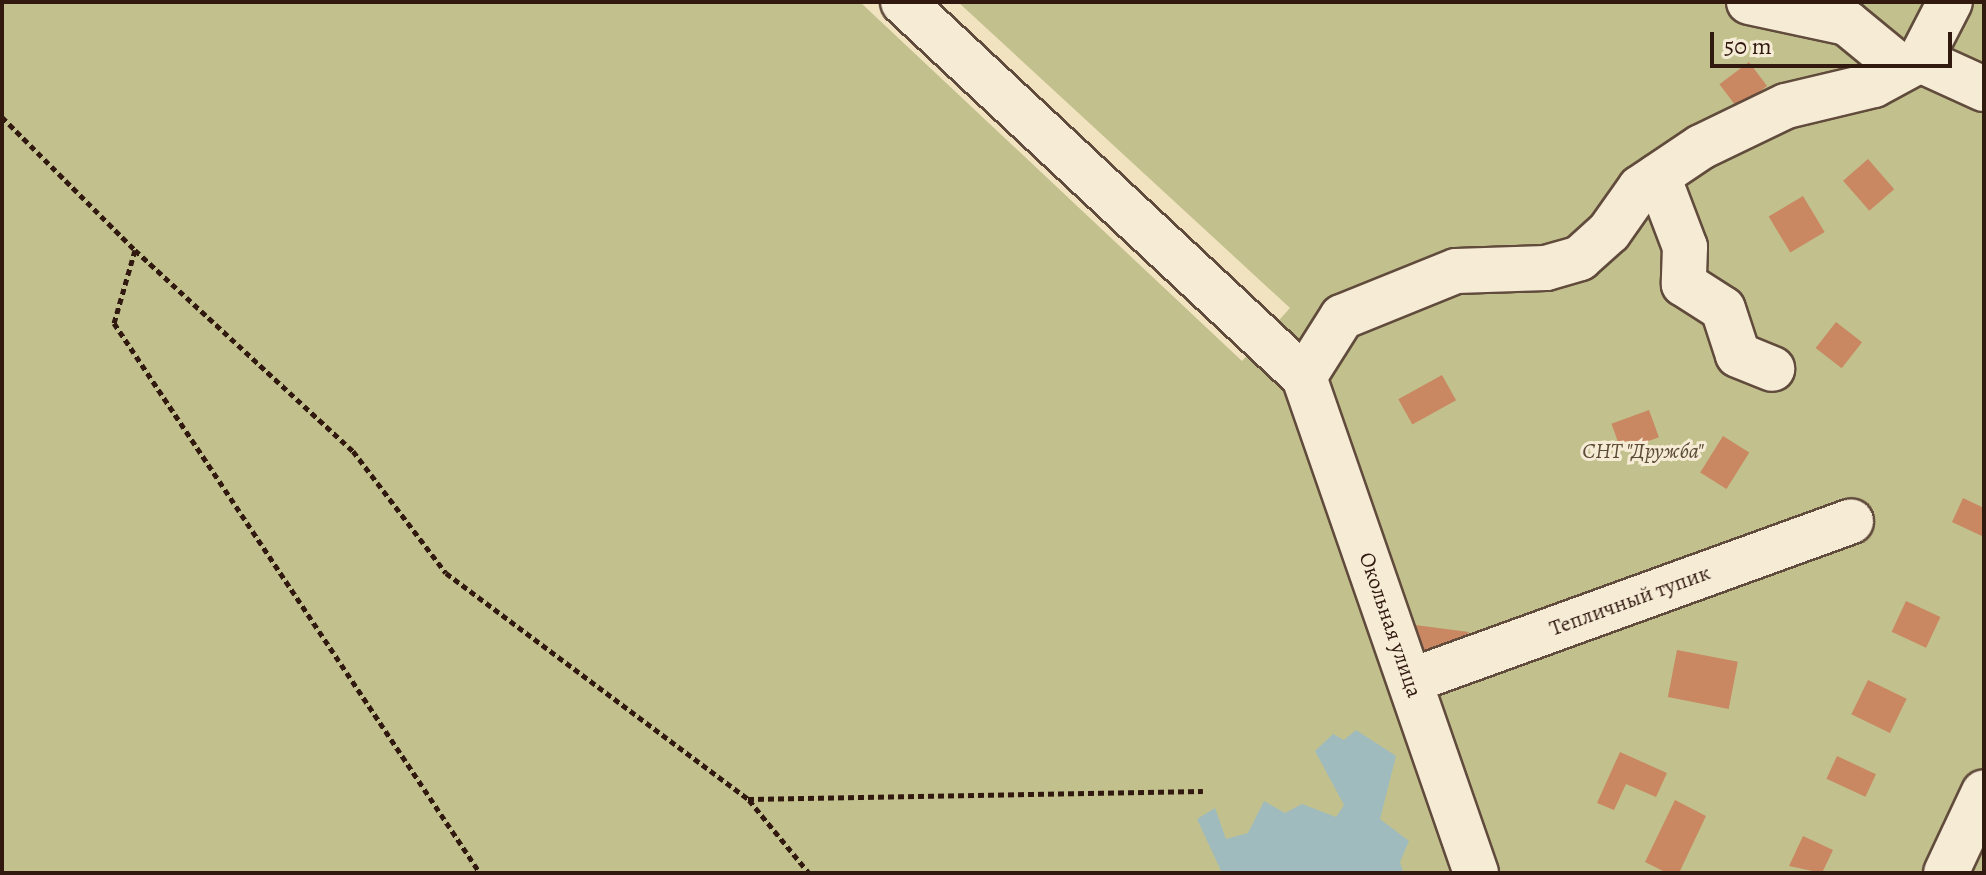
<!DOCTYPE html>
<meta charset="utf-8">
<style>
body{margin:0}
#map{position:relative;width:1986px;height:875px;overflow:hidden;background:#f1e2c0;font-family:Alegreya,serif}
div>[style]{position:absolute}
[style*='--x']{left:calc(var(--x)*1px);top:calc(var(--y)*1px);width:calc(var(--w)*1px);rotate:calc(var(--a)*1deg)}
.green>*{inset:0;background:#c2c18d}
.water>*{inset:0;background:#9fbbbd}
.building>*{inset:0;background:#c98762;transform-origin:0 0}
.path>*{height:5px;margin-top:-2.5px;transform-origin:0;background:repeating-linear-gradient(90deg,#311910 0 6px,transparent 0 10px)}
.roads{filter:drop-shadow(2px 0 #614b3c) drop-shadow(-2px 0 #614b3c) drop-shadow(0 2px #614b3c) drop-shadow(0 -2px #614b3c)}
.minor>*{height:44px;margin:-22px;padding:0 22px;transform-origin:22px;border-radius:22px;background:#f6ecd6}
span{translate:-50% -50%;white-space:nowrap;text-align:center;line-height:1.15;-webkit-text-stroke:6px #f6ecd6;paint-order:stroke}
.park-label{font-size:22px;color:#5c4b36;font-style:italic}
.street-label{font-size:22px;color:#311910}
.frame{position:absolute;inset:0;border:4px solid #311910;pointer-events:none}
.scale{position:absolute;left:1710px;top:32px;width:242px;height:36px;box-sizing:border-box;border:4px solid #311910;border-top:0;padding-left:10px;font-size:24px;line-height:28px;white-space:nowrap;color:#311910;-webkit-text-stroke:6px #f6ecd6;paint-order:stroke}
</style>
<div id="map">
<div class="green">
<i style="clip-path:polygon(2px 2px,860px 2px,1242px 361px,1290px 308px,958px 2px,1984px 2px,1984px 873px,2px 873px)"></i>
</div>
<div class="water">
<i style="clip-path:polygon(1356px 730px,1396px 756px,1380px 819px,1409px 841px,1400px 862px,1403px 872px,1423px 873px,1222px 873px,1197px 819px,1215px 808px,1226px 839px,1248px 833px,1264px 801px,1285px 813px,1302px 804px,1336px 817px,1344px 805px,1315px 751px,1333px 734px,1344px 740px)"></i>
</div>
<div class="building">
<i style="left:1749px;top:62px;width:30px;height:37px;rotate:53deg"></i>
<i style="left:1868px;top:159px;width:40px;height:33px;rotate:49deg"></i>
<i style="left:1803px;top:196px;width:42px;height:40px;rotate:59deg"></i>
<i style="left:1836px;top:322px;width:33px;height:33px;rotate:38deg"></i>
<i style="left:1442px;top:375px;width:29px;height:50px;rotate:61deg"></i>
<i style="left:1649px;top:410px;width:29px;height:40px;rotate:70deg"></i>
<i style="left:1723px;top:436px;width:31px;height:43px;rotate:32deg"></i>
<i style="clip-path:polygon(1963px 498px,1984px 508px,1984px 537px,1952px 522px)"></i>
<i style="left:1906px;top:601px;width:38px;height:34px;rotate:25deg"></i>
<i style="clip-path:polygon(1415px 625px,1469px 632px,1456px 650px,1413px 658px)"></i>
<i style="left:1677px;top:650px;width:62px;height:48px;rotate:11deg"></i>
<i style="left:1868px;top:680px;width:43px;height:38px;rotate:26deg"></i>
<i style="clip-path:polygon(1620px 752px,1667px 773px,1656px 797px,1626px 784px,1614px 810px,1597px 803px)"></i>
<i style="left:1837px;top:756px;width:43px;height:25px;rotate:25deg"></i>
<i style="clip-path:polygon(1675px 800px,1706px 816px,1679px 873px,1667px 873px,1645px 862px)"></i>
<i style="clip-path:polygon(1803px 836px,1833px 850px,1822px 873px,1789px 866px)"></i>
</div>
<div class="path">
<i style="--x:2;--y:117;--w:188;--a:45"></i>
<i style="--x:135;--y:250;--w:297;--a:42.7"></i>
<i style="--x:353;--y:451;--w:153;--a:52.7"></i>
<i style="--x:446;--y:573;--w:377;--a:36.8"></i>
<i style="--x:748;--y:799;--w:455;--a:-1"></i>
<i style="--x:135;--y:250;--w:76;--a:106"></i>
<i style="--x:114;--y:323;--w:661;--a:56.36"></i>
<i style="--x:749;--y:800;--w:94;--a:50.6"></i>
</div>
<div class="roads">
<div class="minor">
<i style="--x:903;--y:2;--w:549;--a:43.08"></i>
<i style="--x:1304;--y:377;--w:525;--a:70.87"></i>
<i style="--x:1749;--y:2;--w:100;--a:12.1"></i>
<i style="--x:1847;--y:23;--w:72;--a:39.4"></i>
<i style="--x:1920;--y:60;--w:70;--a:24.4"></i>
<i style="--x:1920;--y:60;--w:65;--a:-62.7"></i>
<i style="--x:1658;--y:176;--w:76;--a:69.2"></i>
<i style="--x:1685;--y:247;--w:37;--a:92"></i>
<i style="--x:1684;--y:284;--w:46;--a:32.7"></i>
<i style="--x:1723;--y:309;--w:48;--a:71.9"></i>
<i style="--x:1738;--y:355;--w:37;--a:22"></i>
<i style="--x:1304;--y:377;--w:71;--a:-57.7"></i>
<i style="--x:1342;--y:317;--w:123;--a:-22"></i>
<i style="--x:1456;--y:271;--w:90;--a:-1.9"></i>
<i style="--x:1546;--y:268;--w:35;--a:-16"></i>
<i style="--x:1580;--y:258;--w:39;--a:-42"></i>
<i style="--x:1609;--y:232;--w:54;--a:-54.8"></i>
<i style="--x:1640;--y:188;--w:73;--a:-33.9"></i>
<i style="--x:1701;--y:147;--w:94;--a:-25.8"></i>
<i style="--x:1786;--y:106;--w:90;--a:-13.4"></i>
<i style="--x:1874;--y:85;--w:52;--a:-28.5"></i>
<i style="--x:1410;--y:681;--w:469;--a:-19.9"></i>
<i style="--x:1946;--y:873;--w:89;--a:-64.9"></i>
</div>
</div>
<div class="park-label">
<span style="left:1643px;top:452px">СНТ "Дружба"</span>
</div>
<div class="street-label">
<span style="left:1630px;top:601px;rotate:-20deg">Тепличный тупик</span>
<span style="left:1390px;top:625px;rotate:71deg">Окольная улица</span>
</div>
<div class="frame"></div>
<div class="scale">50 m</div>
</div>
